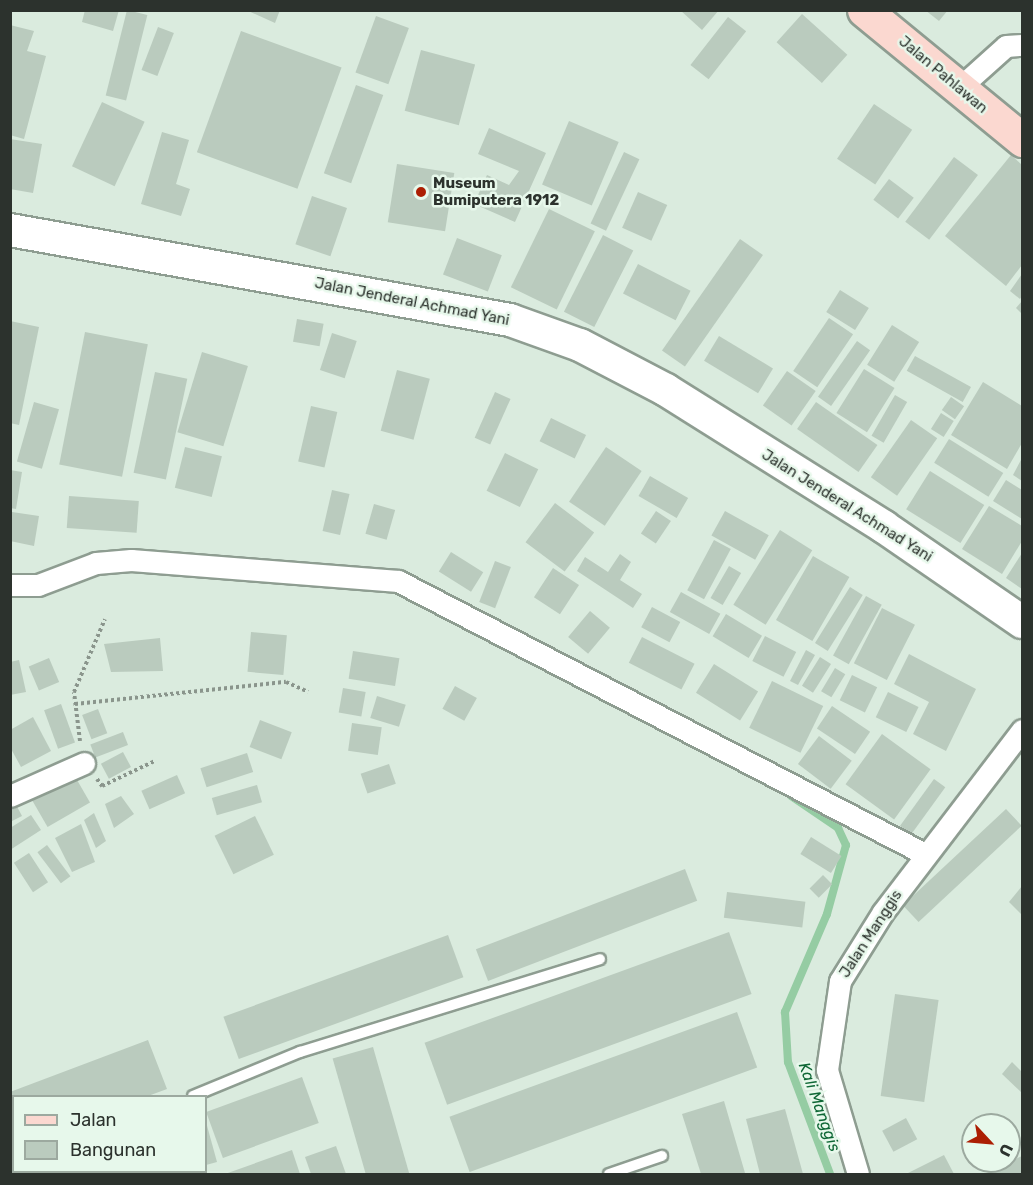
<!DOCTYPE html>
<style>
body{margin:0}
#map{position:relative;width:1033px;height:1185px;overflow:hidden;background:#daebde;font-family:Rubik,sans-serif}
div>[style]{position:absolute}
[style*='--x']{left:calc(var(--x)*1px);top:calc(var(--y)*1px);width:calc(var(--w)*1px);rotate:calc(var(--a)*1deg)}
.stream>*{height:8px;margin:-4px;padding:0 4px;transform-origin:4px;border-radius:4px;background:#95cca3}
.building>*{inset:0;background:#bacbbe;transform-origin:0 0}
.path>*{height:4px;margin-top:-2px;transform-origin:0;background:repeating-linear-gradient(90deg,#8a958c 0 3px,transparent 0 6px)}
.roads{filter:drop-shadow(2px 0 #8e9d91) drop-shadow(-2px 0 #8e9d91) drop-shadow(0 2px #8e9d91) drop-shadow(0 -2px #8e9d91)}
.lane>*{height:10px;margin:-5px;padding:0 5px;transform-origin:5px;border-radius:5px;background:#fff}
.street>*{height:21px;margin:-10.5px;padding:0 10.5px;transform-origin:10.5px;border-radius:10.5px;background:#fff}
.secondary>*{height:32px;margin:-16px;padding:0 16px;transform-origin:16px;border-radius:16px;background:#fff}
.primary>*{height:33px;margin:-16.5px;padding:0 16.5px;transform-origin:16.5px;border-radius:16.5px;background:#fbd8d0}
.dots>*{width:16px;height:16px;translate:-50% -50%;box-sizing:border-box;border:3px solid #e7f8eb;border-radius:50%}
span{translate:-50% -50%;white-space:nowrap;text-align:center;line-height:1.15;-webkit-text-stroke:5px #e7f8eb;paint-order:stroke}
.street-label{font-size:15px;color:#2c322d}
.poi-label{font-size:15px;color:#2c322d;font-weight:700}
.left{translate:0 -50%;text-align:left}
.water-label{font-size:16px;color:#0e6735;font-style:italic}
.frame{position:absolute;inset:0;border:12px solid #2c322d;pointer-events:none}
.legend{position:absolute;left:12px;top:1095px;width:195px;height:78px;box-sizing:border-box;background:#e7f8eb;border:2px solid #9ca99f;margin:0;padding:8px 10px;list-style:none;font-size:18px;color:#2c322d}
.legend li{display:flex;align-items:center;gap:12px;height:30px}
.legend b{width:30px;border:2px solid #9ca99f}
.north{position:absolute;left:961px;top:1113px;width:60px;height:60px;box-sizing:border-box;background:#e7f8eb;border:2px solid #9ca99f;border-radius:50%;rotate:116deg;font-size:16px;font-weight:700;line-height:24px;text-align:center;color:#2c322d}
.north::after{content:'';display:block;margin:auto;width:21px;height:27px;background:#ac1e03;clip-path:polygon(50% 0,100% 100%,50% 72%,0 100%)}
</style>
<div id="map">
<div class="stream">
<i style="--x:791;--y:796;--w:57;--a:34.2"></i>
<i style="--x:838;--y:828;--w:19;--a:65"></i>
<i style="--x:846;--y:845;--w:72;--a:105.4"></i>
<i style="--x:827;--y:914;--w:107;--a:113.2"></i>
<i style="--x:785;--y:1012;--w:50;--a:86.6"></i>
<i style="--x:788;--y:1062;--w:120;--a:69.4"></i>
</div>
<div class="building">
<i style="clip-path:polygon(85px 10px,119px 10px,113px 31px,82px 22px)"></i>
<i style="left:127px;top:10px;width:21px;height:88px;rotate:14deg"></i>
<i style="clip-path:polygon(246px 10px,280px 10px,275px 23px)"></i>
<i style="clip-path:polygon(680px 10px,719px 10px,702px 30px)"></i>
<i style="clip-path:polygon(925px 10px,948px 10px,939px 21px)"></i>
<i style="left:802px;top:14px;width:61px;height:38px;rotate:42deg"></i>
<i style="left:376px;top:16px;width:35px;height:60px;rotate:20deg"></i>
<i style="left:728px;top:17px;width:23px;height:61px;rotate:38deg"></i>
<i style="clip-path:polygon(10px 25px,34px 31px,27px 51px,46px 56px,24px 139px,10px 135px)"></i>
<i style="left:158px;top:27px;width:17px;height:46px;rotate:21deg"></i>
<i style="left:241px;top:31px;width:107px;height:129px;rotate:20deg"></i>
<i style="left:421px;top:50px;width:56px;height:63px;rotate:15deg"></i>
<i style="left:356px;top:85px;width:29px;height:94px;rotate:20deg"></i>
<i style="left:102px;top:102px;width:47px;height:71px;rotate:25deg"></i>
<i style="left:874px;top:104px;width:46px;height:66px;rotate:34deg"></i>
<i style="left:569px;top:121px;width:54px;height:69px;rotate:23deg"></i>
<i style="clip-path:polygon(489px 128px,546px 153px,515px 222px,474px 204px,487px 175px,509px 185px,519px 171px,478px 154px)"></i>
<i style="clip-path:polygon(162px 132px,189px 140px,176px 184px,190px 189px,181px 216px,141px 204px)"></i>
<i style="clip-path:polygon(10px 139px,42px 144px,33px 193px,10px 189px)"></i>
<i style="left:624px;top:152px;width:17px;height:79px;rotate:25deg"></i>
<i style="clip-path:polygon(1011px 155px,1022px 165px,1022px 265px,1006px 286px,945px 236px)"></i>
<i style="left:954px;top:157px;width:30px;height:81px;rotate:37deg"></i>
<i style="left:397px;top:164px;width:58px;height:59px;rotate:9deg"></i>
<i style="left:889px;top:179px;width:31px;height:26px;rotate:37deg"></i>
<i style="left:638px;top:192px;width:32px;height:39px;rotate:24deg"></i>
<i style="left:312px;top:196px;width:37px;height:51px;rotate:19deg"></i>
<i style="left:549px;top:209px;width:51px;height:87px;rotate:26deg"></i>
<i style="left:603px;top:235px;width:34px;height:86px;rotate:27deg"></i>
<i style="left:457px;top:238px;width:48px;height:39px;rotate:21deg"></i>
<i style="left:740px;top:239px;width:28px;height:136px;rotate:35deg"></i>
<i style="left:638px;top:264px;width:59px;height:33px;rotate:27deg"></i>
<i style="clip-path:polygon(1022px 274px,1022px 296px,1020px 299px,1010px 291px)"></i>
<i style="left:840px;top:290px;width:34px;height:26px;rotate:32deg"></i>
<i style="clip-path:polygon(1022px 301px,1022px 314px,1016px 308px)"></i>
<i style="left:829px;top:318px;width:29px;height:64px;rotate:34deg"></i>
<i style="left:297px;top:319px;width:27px;height:23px;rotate:10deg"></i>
<i style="clip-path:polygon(10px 321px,39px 327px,19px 425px,10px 423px)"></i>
<i style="left:892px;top:325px;width:32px;height:47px;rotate:32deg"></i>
<i style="left:85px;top:332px;width:64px;height:135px;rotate:11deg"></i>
<i style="left:332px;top:333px;width:26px;height:39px;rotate:18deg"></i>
<i style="left:719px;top:336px;width:63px;height:29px;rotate:31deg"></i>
<i style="left:857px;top:341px;width:16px;height:68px;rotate:35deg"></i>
<i style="left:202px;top:352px;width:48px;height:84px;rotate:17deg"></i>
<i style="left:915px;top:356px;width:64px;height:17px;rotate:29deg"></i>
<i style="left:864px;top:369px;width:36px;height:52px;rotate:32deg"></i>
<i style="left:397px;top:370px;width:34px;height:63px;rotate:15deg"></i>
<i style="left:787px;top:371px;width:35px;height:42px;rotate:35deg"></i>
<i style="left:155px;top:372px;width:33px;height:103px;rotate:12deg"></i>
<i style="clip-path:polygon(983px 382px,1022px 406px,1022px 443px,1007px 469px,951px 435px)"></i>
<i style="left:495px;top:392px;width:17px;height:50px;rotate:24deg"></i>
<i style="left:895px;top:395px;width:14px;height:47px;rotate:30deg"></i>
<i style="left:951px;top:397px;width:16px;height:16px;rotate:35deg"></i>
<i style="left:34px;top:402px;width:26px;height:62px;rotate:16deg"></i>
<i style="left:816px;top:402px;width:75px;height:33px;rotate:35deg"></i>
<i style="left:311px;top:406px;width:27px;height:57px;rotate:13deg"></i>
<i style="left:941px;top:413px;width:15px;height:19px;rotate:32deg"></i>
<i style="left:551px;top:418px;width:39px;height:26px;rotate:26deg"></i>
<i style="left:911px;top:420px;width:32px;height:70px;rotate:35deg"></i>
<i style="left:949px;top:439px;width:64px;height:28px;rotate:32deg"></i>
<i style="left:185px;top:447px;width:38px;height:42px;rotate:14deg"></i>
<i style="left:606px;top:447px;width:43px;height:66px;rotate:34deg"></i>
<i style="left:505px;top:453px;width:37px;height:42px;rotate:26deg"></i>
<i style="clip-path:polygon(1022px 458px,1022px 481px,1013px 475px)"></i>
<i style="clip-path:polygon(10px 470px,22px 472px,16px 509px,10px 508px)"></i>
<i style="left:930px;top:471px;width:64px;height:45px;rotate:32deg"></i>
<i style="left:650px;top:476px;width:44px;height:23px;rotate:30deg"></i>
<i style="clip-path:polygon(1006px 480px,1022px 490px,1022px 519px,993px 501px)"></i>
<i style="left:332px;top:490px;width:18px;height:42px;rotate:13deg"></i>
<i style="left:69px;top:496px;width:70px;height:32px;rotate:4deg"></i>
<i style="left:555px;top:503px;width:49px;height:49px;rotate:37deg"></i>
<i style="left:374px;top:504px;width:22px;height:31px;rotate:16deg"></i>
<i style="clip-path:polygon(989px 506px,1022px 526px,1022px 541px,1002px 574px,962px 549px)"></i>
<i style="left:656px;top:511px;width:18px;height:27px;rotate:34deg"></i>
<i style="left:725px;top:511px;width:50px;height:28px;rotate:29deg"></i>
<i style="clip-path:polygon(12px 512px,39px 516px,34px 546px,10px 541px)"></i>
<i style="left:780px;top:530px;width:38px;height:88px;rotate:32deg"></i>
<i style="left:714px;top:540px;width:19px;height:57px;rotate:28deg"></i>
<i style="left:451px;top:552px;width:38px;height:23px;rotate:32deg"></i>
<i style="clip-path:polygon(1022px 553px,1022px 589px,1006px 578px)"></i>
<i style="clip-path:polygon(620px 554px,631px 562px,620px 580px,642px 594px,633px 608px,577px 571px,585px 557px,608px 572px)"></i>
<i style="left:813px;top:556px;width:42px;height:74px;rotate:30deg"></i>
<i style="left:495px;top:561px;width:17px;height:44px;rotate:21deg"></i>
<i style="left:729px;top:566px;width:14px;height:37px;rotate:30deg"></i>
<i style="left:553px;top:568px;width:31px;height:35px;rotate:33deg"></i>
<i style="left:850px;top:587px;width:15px;height:66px;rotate:32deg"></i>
<i style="left:681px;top:592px;width:45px;height:23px;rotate:29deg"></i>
<i style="left:866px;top:596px;width:18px;height:68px;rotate:29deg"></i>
<i style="left:652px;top:607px;width:32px;height:23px;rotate:28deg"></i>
<i style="left:882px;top:608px;width:37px;height:62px;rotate:27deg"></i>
<i style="left:590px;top:611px;width:26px;height:34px;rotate:40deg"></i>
<i style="left:726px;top:614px;width:42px;height:26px;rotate:31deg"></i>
<i style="left:251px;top:632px;width:36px;height:40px;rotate:5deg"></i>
<i style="left:765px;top:636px;width:35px;height:28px;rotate:27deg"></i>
<i style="left:642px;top:637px;width:59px;height:29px;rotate:27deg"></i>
<i style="clip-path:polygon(160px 638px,163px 671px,111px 672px,104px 644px)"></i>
<i style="clip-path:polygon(806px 650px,815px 655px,798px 685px,790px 681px)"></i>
<i style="left:353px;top:651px;width:47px;height:28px;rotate:9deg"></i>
<i style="clip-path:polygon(909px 654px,976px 689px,946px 751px,913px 734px,929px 702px,894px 684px)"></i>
<i style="left:820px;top:657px;width:13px;height:34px;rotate:32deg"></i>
<i style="left:49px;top:658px;width:26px;height:22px;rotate:67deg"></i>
<i style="clip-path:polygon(19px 660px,26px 692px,10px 695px,10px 662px)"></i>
<i style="left:714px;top:664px;width:52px;height:34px;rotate:32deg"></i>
<i style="left:835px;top:668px;width:12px;height:27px;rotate:31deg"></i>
<i style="left:852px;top:675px;width:28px;height:28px;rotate:26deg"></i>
<i style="left:772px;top:681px;width:57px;height:52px;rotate:26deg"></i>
<i style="left:455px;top:686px;width:25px;height:26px;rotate:29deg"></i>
<i style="left:343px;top:688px;width:23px;height:25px;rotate:10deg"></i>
<i style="left:888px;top:692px;width:34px;height:28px;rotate:26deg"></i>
<i style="left:377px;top:696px;width:30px;height:23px;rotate:17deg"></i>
<i style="left:61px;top:704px;width:41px;height:18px;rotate:70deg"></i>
<i style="left:832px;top:706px;width:46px;height:27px;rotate:34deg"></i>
<i style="left:98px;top:709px;width:26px;height:17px;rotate:69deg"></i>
<i style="clip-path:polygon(33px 717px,51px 751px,21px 767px,10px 747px,10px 730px)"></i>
<i style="left:260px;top:720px;width:34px;height:29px;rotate:21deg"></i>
<i style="left:352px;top:723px;width:30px;height:28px;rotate:8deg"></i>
<i style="left:123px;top:732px;width:14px;height:35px;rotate:69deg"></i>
<i style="left:882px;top:734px;width:60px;height:62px;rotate:36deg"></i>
<i style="left:819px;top:736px;width:41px;height:35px;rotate:37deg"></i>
<i style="left:123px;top:752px;width:17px;height:25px;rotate:62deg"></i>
<i style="left:247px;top:753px;width:20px;height:49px;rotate:72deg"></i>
<i style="left:389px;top:764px;width:21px;height:30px;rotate:71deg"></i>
<i style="left:73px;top:773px;width:34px;height:49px;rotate:60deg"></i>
<i style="left:177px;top:775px;width:20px;height:39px;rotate:66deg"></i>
<i style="left:934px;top:779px;width:14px;height:58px;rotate:36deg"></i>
<i style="left:257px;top:785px;width:18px;height:47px;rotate:74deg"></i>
<i style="clip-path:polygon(121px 796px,134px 814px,114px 828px,105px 804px)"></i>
<i style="clip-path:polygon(13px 799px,22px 816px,10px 822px,10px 801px)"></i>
<i style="left:1006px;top:809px;width:23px;height:141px;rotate:47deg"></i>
<i style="clip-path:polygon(94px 813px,106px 841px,96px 848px,84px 820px)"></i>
<i style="clip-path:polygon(31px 815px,41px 830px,10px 850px,10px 828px)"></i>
<i style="left:255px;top:816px;width:43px;height:45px;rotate:64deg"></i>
<i style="clip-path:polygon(81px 824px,95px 862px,72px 872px,55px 838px)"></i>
<i style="left:811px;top:837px;width:36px;height:20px;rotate:32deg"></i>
<i style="left:47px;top:845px;width:39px;height:12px;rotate:53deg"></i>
<i style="left:29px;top:853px;width:35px;height:18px;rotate:57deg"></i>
<i style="left:685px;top:869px;width:34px;height:224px;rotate:69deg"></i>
<i style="left:823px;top:875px;width:13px;height:19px;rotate:45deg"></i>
<i style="clip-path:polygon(1022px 886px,1022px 915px,1009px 902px)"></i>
<i style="left:727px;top:892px;width:79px;height:26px;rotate:7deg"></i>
<i style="left:729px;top:932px;width:66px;height:324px;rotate:70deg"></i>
<i style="left:448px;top:935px;width:45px;height:239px;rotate:70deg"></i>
<i style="left:895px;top:994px;width:44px;height:103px;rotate:8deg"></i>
<i style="left:737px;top:1012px;width:59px;height:306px;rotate:70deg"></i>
<i style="clip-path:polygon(148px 1040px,167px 1089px,148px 1096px,14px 1096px,10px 1149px,10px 1092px)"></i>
<i style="left:373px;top:1047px;width:132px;height:42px;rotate:74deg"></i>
<i style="clip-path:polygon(1012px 1062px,1022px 1072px,1022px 1093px,1002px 1074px)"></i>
<i style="left:302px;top:1077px;width:49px;height:102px;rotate:70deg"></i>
<i style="clip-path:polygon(724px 1101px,745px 1173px,701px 1174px,682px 1114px)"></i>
<i style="clip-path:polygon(785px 1109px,803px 1174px,760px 1174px,746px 1119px)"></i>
<i style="left:906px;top:1118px;width:24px;height:27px;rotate:62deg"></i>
<i style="clip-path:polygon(206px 1122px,217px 1162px,206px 1165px)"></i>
<i style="clip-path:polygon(336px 1146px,346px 1174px,311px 1174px,305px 1157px)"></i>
<i style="clip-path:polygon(292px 1150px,300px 1174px,225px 1174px)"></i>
<i style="clip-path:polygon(944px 1155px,954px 1174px,906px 1174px)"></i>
<i style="clip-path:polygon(1022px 1156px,1022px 1174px,984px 1174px)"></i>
<i style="clip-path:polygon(44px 1172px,61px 1172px,62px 1174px,36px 1174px)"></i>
<i style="clip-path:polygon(146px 1172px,178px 1172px,147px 1174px)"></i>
</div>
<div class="path">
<i style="--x:75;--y:704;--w:212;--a:-6"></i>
<i style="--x:286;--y:682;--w:24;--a:24"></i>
<i style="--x:80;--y:741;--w:49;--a:-97"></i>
<i style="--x:74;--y:692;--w:79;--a:-67"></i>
<i style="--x:97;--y:779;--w:9;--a:54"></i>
<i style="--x:102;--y:786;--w:59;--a:-25.3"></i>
</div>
<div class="roads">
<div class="lane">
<i style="--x:193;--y:1096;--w:116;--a:-22.4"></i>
<i style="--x:300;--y:1052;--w:314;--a:-17.2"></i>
<i style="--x:73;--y:1172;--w:3;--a:45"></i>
<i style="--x:609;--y:1174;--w:56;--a:-18.8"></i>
</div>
<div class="street">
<i style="--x:958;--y:89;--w:64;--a:-41.9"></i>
<i style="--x:1006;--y:46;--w:16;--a:-4"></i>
<i style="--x:10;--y:585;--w:28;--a:0"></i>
<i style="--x:38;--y:585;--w:62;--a:-20.8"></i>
<i style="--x:96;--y:563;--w:35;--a:-5"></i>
<i style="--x:131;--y:560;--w:268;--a:4.5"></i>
<i style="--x:398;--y:581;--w:594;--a:27.39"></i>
<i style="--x:10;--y:796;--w:81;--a:-24"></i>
<i style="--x:858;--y:1174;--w:109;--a:-106.6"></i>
<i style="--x:827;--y:1070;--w:90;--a:-81.7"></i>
<i style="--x:840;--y:981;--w:81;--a:-58.1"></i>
<i style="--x:883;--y:912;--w:229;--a:-52.6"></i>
</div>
<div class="secondary">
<i style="--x:10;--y:230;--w:508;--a:10.2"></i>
<i style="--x:510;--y:320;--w:74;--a:19.7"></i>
<i style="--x:580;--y:345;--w:97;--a:27.6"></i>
<i style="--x:666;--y:390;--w:257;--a:32.1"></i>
<i style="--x:884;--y:527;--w:168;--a:34.5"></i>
</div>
<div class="primary">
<i style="--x:864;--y:10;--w:205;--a:39.4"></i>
</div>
</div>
<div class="dots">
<i style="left:421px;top:192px;background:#ac1e03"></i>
</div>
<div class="street-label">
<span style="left:943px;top:75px;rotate:40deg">Jalan Pahlawan</span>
<span style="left:412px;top:302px;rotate:11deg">Jalan Jenderal Achmad Yani</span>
<span style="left:847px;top:506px;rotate:32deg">Jalan Jenderal Achmad Yani</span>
<span style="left:871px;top:934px;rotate:-57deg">Jalan Manggis</span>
</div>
<div class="poi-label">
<span class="left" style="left:433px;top:192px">Museum<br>Bumiputera 1912</span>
</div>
<div class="water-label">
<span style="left:819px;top:1107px;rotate:70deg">Kali Manggis</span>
</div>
<div class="frame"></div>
<ul class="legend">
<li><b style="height:8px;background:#fbd8d0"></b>Jalan</li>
<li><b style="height:16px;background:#bacbbe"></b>Bangunan</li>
</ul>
<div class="north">U</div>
</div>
